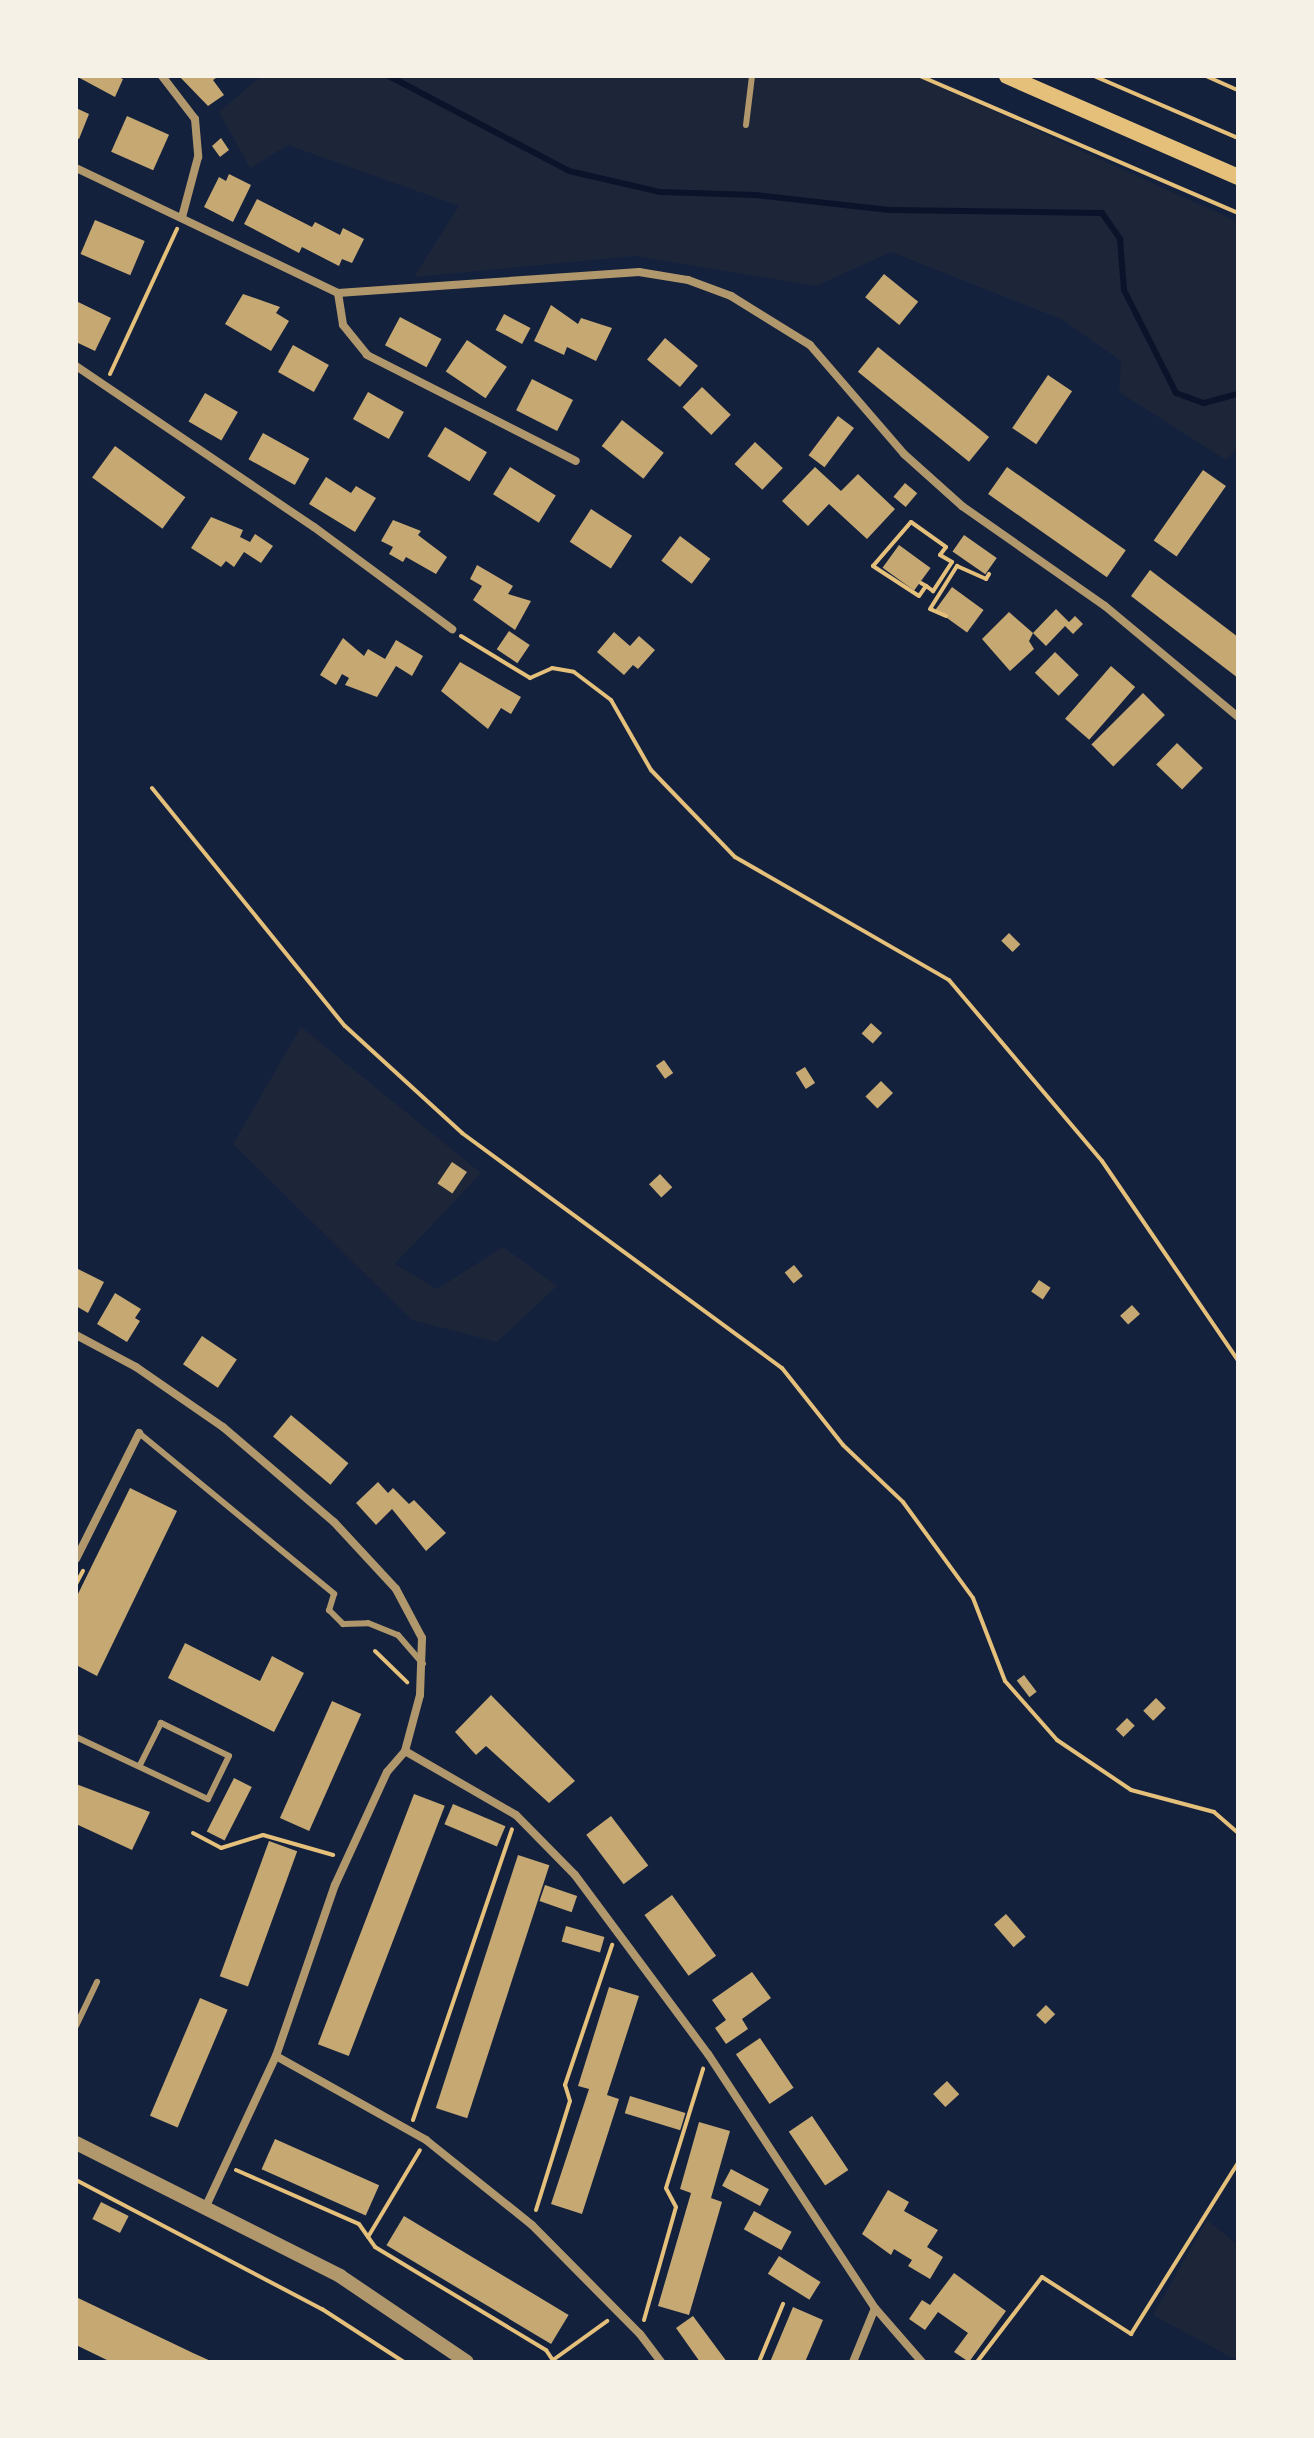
<!DOCTYPE html>
<style>
body{margin:0}
#map{position:relative;width:1314px;height:2438px;overflow:hidden;background:#14213d;font-family:Raleway,sans-serif}
div>[style]{position:absolute}
[style*='--x']{left:calc(var(--x)*1px);top:calc(var(--y)*1px);width:calc(var(--w)*1px);rotate:calc(var(--a)*1deg)}
.green>*{inset:0;background:#1d2539}
.stream>*{height:6px;margin:-3px;padding:0 3px;transform-origin:3px;border-radius:3px;background:#0b132b}
.building>*{inset:0;background:#c6a872;transform-origin:0 0}
.path>*{height:4px;margin:-2px;padding:0 2px;transform-origin:2px;border-radius:2px;background:#e5c07b}
.service>*{height:6px;margin:-3px;padding:0 3px;transform-origin:3px;border-radius:3px;background:#b1986c}
.minor>*{height:8px;margin:-4px;padding:0 4px;transform-origin:4px;border-radius:4px;background:#b1986c}
.tertiary>*{height:14px;margin:-7px;padding:0 7px;transform-origin:7px;border-radius:7px;background:#b1986c}
.secondary>*{height:16px;margin:-8px;padding:0 8px;transform-origin:8px;border-radius:8px;background:#e5c07b}
span{translate:-50% -50%;white-space:nowrap;text-align:center;line-height:1.15;-webkit-text-stroke:8px #f6f1e7;paint-order:stroke}
.frame{position:absolute;inset:0;border:78px solid #f6f1e7;pointer-events:none}
</style>
<div id="map">
<div class="green">
<i style="clip-path:polygon(261px 76px,917px 76px,1238px 222px,1238px 447px,1226px 460px,1119px 392px,1121px 361px,1061px 319px,891px 252px,816px 286px,635px 256px,414px 277px,459px 206px,288px 145px,250px 168px,219px 112px)"></i>
<i style="clip-path:polygon(301px 1027px,481px 1173px,395px 1264px,437px 1289px,503px 1247px,557px 1286px,497px 1342px,412px 1320px,233px 1144px)"></i>
<i style="clip-path:polygon(1207px 2220px,1238px 2245px,1238px 2361px,1153px 2315px)"></i>
</div>
<div class="stream">
<i style="--x:389;--y:76;--w:204;--a:27.8"></i>
<i style="--x:569;--y:171;--w:93;--a:13"></i>
<i style="--x:660;--y:192;--w:96;--a:1.8"></i>
<i style="--x:756;--y:195;--w:134;--a:6.4"></i>
<i style="--x:889;--y:210;--w:213;--a:0.8"></i>
<i style="--x:1102;--y:213;--w:32;--a:55"></i>
<i style="--x:1120;--y:239;--w:51;--a:85.5"></i>
<i style="--x:1124;--y:290;--w:115;--a:63.2"></i>
<i style="--x:1176;--y:393;--w:30;--a:20"></i>
<i style="--x:1204;--y:403;--w:35;--a:-15"></i>
</div>
<div class="building">
<i style="clip-path:polygon(76px 76px,116px 76px,123px 79px,115px 97px)"></i>
<i style="clip-path:polygon(179px 76px,219px 76px,213px 80px,224px 95px,208px 106px)"></i>
<i style="clip-path:polygon(76px 108px,89px 114px,79px 139px,76px 138px)"></i>
<i style="left:127px;top:116px;width:46px;height:39px;rotate:24deg"></i>
<i style="clip-path:polygon(221px 138px,229px 150px,220px 157px,212px 146px)"></i>
<i style="clip-path:polygon(229px 174px,251px 185px,233px 222px,204px 207px,219px 177px,226px 181px)"></i>
<i style="clip-path:polygon(257px 199px,312px 227px,315px 222px,340px 235px,343px 228px,364px 239px,352px 263px,342px 259px,339px 266px,302px 247px,299px 253px,244px 224px)"></i>
<i style="left:95px;top:220px;width:54px;height:37px;rotate:23deg"></i>
<i style="left:884px;top:274px;width:44px;height:30px;rotate:39deg"></i>
<i style="clip-path:polygon(243px 294px,280px 307px,276px 313px,289px 321px,271px 351px,225px 324px)"></i>
<i style="clip-path:polygon(76px 301px,111px 318px,95px 351px,76px 342px)"></i>
<i style="clip-path:polygon(551px 305px,578px 324px,581px 318px,612px 328px,596px 361px,567px 347px,564px 355px,534px 341px)"></i>
<i style="left:504px;top:314px;width:30px;height:18px;rotate:28deg"></i>
<i style="left:400px;top:317px;width:47px;height:32px;rotate:28deg"></i>
<i style="left:665px;top:338px;width:43px;height:28px;rotate:40deg"></i>
<i style="left:467px;top:340px;width:48px;height:38px;rotate:34deg"></i>
<i style="left:293px;top:345px;width:41px;height:31px;rotate:29deg"></i>
<i style="left:878px;top:347px;width:143px;height:32px;rotate:39deg"></i>
<i style="left:1048px;top:375px;width:29px;height:64px;rotate:34deg"></i>
<i style="left:532px;top:379px;width:46px;height:35px;rotate:27deg"></i>
<i style="left:702px;top:387px;width:40px;height:28px;rotate:44deg"></i>
<i style="left:368px;top:392px;width:41px;height:31px;rotate:29deg"></i>
<i style="left:205px;top:393px;width:38px;height:33px;rotate:30deg"></i>
<i style="left:838px;top:416px;width:20px;height:49px;rotate:37deg"></i>
<i style="left:622px;top:420px;width:53px;height:33px;rotate:38deg"></i>
<i style="left:445px;top:427px;width:49px;height:34px;rotate:31deg"></i>
<i style="left:263px;top:433px;width:53px;height:30px;rotate:29deg"></i>
<i style="left:755px;top:442px;width:38px;height:30px;rotate:43deg"></i>
<i style="left:115px;top:446px;width:87px;height:39px;rotate:36deg"></i>
<i style="left:510px;top:467px;width:54px;height:32px;rotate:32deg"></i>
<i style="clip-path:polygon(815px 467px,841px 491px,858px 474px,895px 509px,867px 539px,829px 504px,808px 526px,782px 501px)"></i>
<i style="left:1007px;top:467px;width:145px;height:33px;rotate:35deg"></i>
<i style="left:1203px;top:470px;width:28px;height:86px;rotate:35deg"></i>
<i style="clip-path:polygon(326px 477px,351px 493px,356px 486px,376px 498px,355px 532px,309px 504px)"></i>
<i style="left:905px;top:483px;width:16px;height:18px;rotate:40deg"></i>
<i style="left:591px;top:509px;width:49px;height:39px;rotate:33deg"></i>
<i style="clip-path:polygon(211px 517px,243px 530px,240px 537px,250px 542px,255px 534px,273px 546px,261px 563px,244px 552px,234px 567px,226px 561px,221px 567px,191px 548px)"></i>
<i style="clip-path:polygon(393px 520px,421px 531px,418px 535px,447px 557px,436px 574px,406px 557px,403px 562px,389px 554px,393px 547px,381px 541px)"></i>
<i style="left:964px;top:535px;width:40px;height:20px;rotate:35deg"></i>
<i style="left:680px;top:536px;width:38px;height:31px;rotate:37deg"></i>
<i style="left:899px;top:545px;width:39px;height:28px;rotate:36deg"></i>
<i style="clip-path:polygon(477px 565px,513px 586px,508px 594px,531px 601px,515px 630px,473px 600px,482px 586px,470px 579px)"></i>
<i style="clip-path:polygon(1150px 570px,1238px 637px,1238px 678px,1131px 596px)"></i>
<i style="left:952px;top:587px;width:39px;height:28px;rotate:36deg"></i>
<i style="clip-path:polygon(1056px 609px,1069px 622px,1075px 616px,1083px 624px,1073px 634px,1065px 626px,1046px 646px,1033px 633px)"></i>
<i style="clip-path:polygon(1009px 612px,1033px 633px,1029px 641px,1034px 649px,1010px 671px,982px 639px)"></i>
<i style="left:509px;top:631px;width:25px;height:22px;rotate:34deg"></i>
<i style="clip-path:polygon(614px 632px,630px 646px,639px 636px,655px 650px,638px 669px,633px 665px,624px 675px,597px 652px)"></i>
<i style="clip-path:polygon(343px 638px,364px 656px,368px 649px,385px 659px,396px 640px,423px 656px,412px 676px,396px 666px,377px 697px,345px 685px,349px 678px,342px 674px,336px 685px,320px 675px)"></i>
<i style="left:1055px;top:652px;width:33px;height:29px;rotate:44deg"></i>
<i style="clip-path:polygon(460px 662px,521px 697px,511px 714px,501px 708px,488px 729px,441px 691px)"></i>
<i style="left:1111px;top:666px;width:32px;height:70px;rotate:41deg"></i>
<i style="left:1143px;top:693px;width:31px;height:73px;rotate:45deg"></i>
<i style="left:1177px;top:743px;width:36px;height:30px;rotate:44deg"></i>
<i style="left:1009px;top:933px;width:16px;height:11px;rotate:45deg"></i>
<i style="left:871px;top:1023px;width:15px;height:14px;rotate:42deg"></i>
<i style="left:664px;top:1060px;width:16px;height:10px;rotate:55deg"></i>
<i style="left:805px;top:1067px;width:19px;height:11px;rotate:58deg"></i>
<i style="left:881px;top:1081px;width:17px;height:22px;rotate:45deg"></i>
<i style="left:452px;top:1162px;width:18px;height:26px;rotate:34deg"></i>
<i style="left:660px;top:1174px;width:18px;height:15px;rotate:47deg"></i>
<i style="left:794px;top:1265px;width:14px;height:12px;rotate:51deg"></i>
<i style="clip-path:polygon(76px 1268px,104px 1282px,88px 1313px,76px 1306px)"></i>
<i style="left:1039px;top:1280px;width:14px;height:14px;rotate:34deg"></i>
<i style="clip-path:polygon(115px 1293px,141px 1309px,135px 1318px,140px 1321px,127px 1342px,97px 1324px)"></i>
<i style="left:1132px;top:1305px;width:12px;height:16px;rotate:48deg"></i>
<i style="left:202px;top:1336px;width:42px;height:34px;rotate:34deg"></i>
<i style="left:291px;top:1415px;width:75px;height:28px;rotate:40deg"></i>
<i style="clip-path:polygon(378px 1482px,388px 1493px,393px 1488px,409px 1504px,414px 1500px,446px 1533px,426px 1551px,392px 1509px,376px 1525px,356px 1503px)"></i>
<i style="clip-path:polygon(130px 1488px,177px 1511px,97px 1676px,76px 1665px,76px 1598px)"></i>
<i style="clip-path:polygon(185px 1643px,260px 1681px,272px 1656px,304px 1673px,274px 1732px,168px 1678px)"></i>
<i style="left:1024px;top:1675px;width:21px;height:9px;rotate:53deg"></i>
<i style="clip-path:polygon(491px 1695px,575px 1781px,549px 1803px,486px 1746px,476px 1755px,455px 1732px)"></i>
<i style="left:1156px;top:1698px;width:14px;height:18px;rotate:45deg"></i>
<i style="left:332px;top:1701px;width:32px;height:128px;rotate:24deg"></i>
<i style="left:1127px;top:1718px;width:11px;height:16px;rotate:45deg"></i>
<i style="left:234px;top:1778px;width:20px;height:60px;rotate:27deg"></i>
<i style="clip-path:polygon(76px 1784px,150px 1812px,132px 1850px,76px 1824px)"></i>
<i style="left:414px;top:1794px;width:33px;height:268px;rotate:21deg"></i>
<i style="left:453px;top:1804px;width:57px;height:22px;rotate:23deg"></i>
<i style="left:611px;top:1816px;width:62px;height:31px;rotate:53deg"></i>
<i style="left:269px;top:1841px;width:30px;height:144px;rotate:20deg"></i>
<i style="left:518px;top:1855px;width:33px;height:266px;rotate:18deg"></i>
<i style="left:545px;top:1885px;width:34px;height:17px;rotate:19deg"></i>
<i style="left:672px;top:1895px;width:75px;height:34px;rotate:54deg"></i>
<i style="left:1006px;top:1914px;width:30px;height:16px;rotate:49deg"></i>
<i style="left:566px;top:1926px;width:40px;height:16px;rotate:16deg"></i>
<i style="clip-path:polygon(752px 1972px,771px 1998px,742px 2019px,748px 2029px,726px 2044px,715px 2028px,726px 2020px,712px 2000px)"></i>
<i style="clip-path:polygon(609px 1987px,639px 1996px,607px 2095px,619px 2099px,582px 2214px,551px 2204px,589px 2089px,578px 2086px)"></i>
<i style="left:200px;top:1998px;width:30px;height:128px;rotate:23deg"></i>
<i style="left:1046px;top:2005px;width:13px;height:14px;rotate:45deg"></i>
<i style="left:760px;top:2038px;width:60px;height:29px;rotate:56deg"></i>
<i style="left:947px;top:2081px;width:18px;height:19px;rotate:47deg"></i>
<i style="left:630px;top:2096px;width:58px;height:18px;rotate:17deg"></i>
<i style="left:812px;top:2116px;width:65px;height:28px;rotate:56deg"></i>
<i style="clip-path:polygon(699px 2122px,730px 2131px,711px 2198px,722px 2202px,689px 2315px,658px 2306px,691px 2193px,680px 2189px)"></i>
<i style="left:275px;top:2139px;width:114px;height:33px;rotate:24deg"></i>
<i style="left:731px;top:2169px;width:43px;height:19px;rotate:28deg"></i>
<i style="clip-path:polygon(888px 2190px,909px 2202px,904px 2211px,938px 2230px,927px 2247px,943px 2257px,930px 2279px,908px 2266px,912px 2260px,894px 2249px,891px 2255px,862px 2234px)"></i>
<i style="left:101px;top:2202px;width:31px;height:19px;rotate:27deg"></i>
<i style="left:754px;top:2211px;width:43px;height:21px;rotate:29deg"></i>
<i style="left:404px;top:2216px;width:192px;height:34px;rotate:31deg"></i>
<i style="left:779px;top:2256px;width:49px;height:21px;rotate:32deg"></i>
<i style="clip-path:polygon(954px 2273px,1006px 2311px,969px 2362px,954px 2352px,968px 2333px,938px 2312px,925px 2330px,909px 2319px,922px 2300px,930px 2305px)"></i>
<i style="clip-path:polygon(76px 2297px,193px 2353px,213px 2362px,111px 2362px,76px 2345px)"></i>
<i style="clip-path:polygon(793px 2307px,823px 2320px,805px 2362px,770px 2362px)"></i>
<i style="clip-path:polygon(693px 2316px,727px 2362px,700px 2362px,676px 2328px)"></i>
</div>
<div class="path">
<i style="--x:920;--y:76;--w:346;--a:23.3"></i>
<i style="--x:1094;--y:76;--w:157;--a:23.3"></i>
<i style="--x:1206;--y:76;--w:35;--a:24"></i>
<i style="--x:110;--y:374;--w:160;--a:-65.2"></i>
<i style="--x:921;--y:583;--w:6;--a:31"></i>
<i style="--x:926;--y:586;--w:12;--a:125"></i>
<i style="--x:919;--y:596;--w:55;--a:-146.9"></i>
<i style="--x:873;--y:566;--w:58;--a:-49.2"></i>
<i style="--x:911;--y:522;--w:43;--a:35.5"></i>
<i style="--x:946;--y:547;--w:10;--a:127"></i>
<i style="--x:940;--y:555;--w:14;--a:30"></i>
<i style="--x:952;--y:562;--w:35;--a:123"></i>
<i style="--x:933;--y:591;--w:9;--a:-144"></i>
<i style="--x:946;--y:616;--w:17;--a:-156"></i>
<i style="--x:930;--y:609;--w:51;--a:-57.9"></i>
<i style="--x:957;--y:566;--w:32;--a:24"></i>
<i style="--x:986;--y:579;--w:6;--a:-59"></i>
<i style="--x:461;--y:636;--w:81;--a:31.3"></i>
<i style="--x:530;--y:678;--w:24;--a:-24"></i>
<i style="--x:552;--y:668;--w:22;--a:10"></i>
<i style="--x:574;--y:672;--w:46;--a:37.1"></i>
<i style="--x:611;--y:700;--w:81;--a:60.3"></i>
<i style="--x:651;--y:770;--w:121;--a:46"></i>
<i style="--x:735;--y:857;--w:247;--a:29.9"></i>
<i style="--x:949;--y:980;--w:237;--a:49.8"></i>
<i style="--x:1102;--y:1161;--w:241;--a:55.7"></i>
<i style="--x:152;--y:788;--w:306;--a:51"></i>
<i style="--x:345;--y:1026;--w:159;--a:42.4"></i>
<i style="--x:462;--y:1133;--w:397;--a:36.3"></i>
<i style="--x:782;--y:1368;--w:98;--a:51.6"></i>
<i style="--x:843;--y:1445;--w:83;--a:43.5"></i>
<i style="--x:903;--y:1502;--w:119;--a:53.9"></i>
<i style="--x:973;--y:1598;--w:89;--a:68.9"></i>
<i style="--x:1005;--y:1681;--w:79;--a:48.6"></i>
<i style="--x:1057;--y:1740;--w:89;--a:34"></i>
<i style="--x:1131;--y:1790;--w:86;--a:14.8"></i>
<i style="--x:1214;--y:1812;--w:32;--a:41"></i>
<i style="--x:76;--y:1584;--w:15;--a:-62"></i>
<i style="--x:375;--y:1651;--w:45;--a:44.1"></i>
<i style="--x:193;--y:1833;--w:32;--a:28"></i>
<i style="--x:221;--y:1848;--w:44;--a:-17.2"></i>
<i style="--x:263;--y:1835;--w:73;--a:15.9"></i>
<i style="--x:413;--y:2120;--w:307;--a:-71.2"></i>
<i style="--x:236;--y:2170;--w:134;--a:23.7"></i>
<i style="--x:359;--y:2224;--w:28;--a:55"></i>
<i style="--x:375;--y:2247;--w:200;--a:31.1"></i>
<i style="--x:546;--y:2350;--w:14;--a:56"></i>
<i style="--x:76;--y:2180;--w:278;--a:27.7"></i>
<i style="--x:322;--y:2309;--w:98;--a:32.9"></i>
<i style="--x:536;--y:2210;--w:114;--a:-72.7"></i>
<i style="--x:570;--y:2101;--w:17;--a:-107"></i>
<i style="--x:565;--y:2085;--w:148;--a:-71.4"></i>
<i style="--x:368;--y:2237;--w:101;--a:-59.1"></i>
<i style="--x:644;--y:2320;--w:117;--a:-74.2"></i>
<i style="--x:676;--y:2207;--w:21;--a:-118"></i>
<i style="--x:666;--y:2188;--w:125;--a:-72.7"></i>
<i style="--x:553;--y:2360;--w:67;--a:-35.8"></i>
<i style="--x:759;--y:2362;--w:63;--a:-67.5"></i>
<i style="--x:977;--y:2362;--w:107;--a:-52.6"></i>
<i style="--x:1042;--y:2277;--w:106;--a:32.6"></i>
<i style="--x:1131;--y:2334;--w:202;--a:-58"></i>
</div>
<div class="service">
<i style="--x:746;--y:125;--w:49;--a:-83"></i>
<i style="--x:139;--y:1433;--w:253;--a:39.5"></i>
<i style="--x:334;--y:1594;--w:17;--a:107"></i>
<i style="--x:329;--y:1610;--w:20;--a:45"></i>
<i style="--x:343;--y:1624;--w:25;--a:-2"></i>
<i style="--x:368;--y:1623;--w:32;--a:22"></i>
<i style="--x:398;--y:1635;--w:38;--a:49"></i>
<i style="--x:76;--y:1737;--w:146;--a:25.2"></i>
<i style="--x:208;--y:1799;--w:48;--a:-64"></i>
<i style="--x:229;--y:1756;--w:76;--a:-154.1"></i>
<i style="--x:161;--y:1723;--w:47;--a:116.6"></i>
<i style="--x:76;--y:2026;--w:49;--a:-64.5"></i>
</div>
<div class="minor">
<i style="--x:162;--y:76;--w:54;--a:52.5"></i>
<i style="--x:195;--y:119;--w:38;--a:85"></i>
<i style="--x:198;--y:157;--w:62;--a:104.9"></i>
<i style="--x:76;--y:168;--w:290;--a:25.5"></i>
<i style="--x:338;--y:293;--w:302;--a:-4"></i>
<i style="--x:639;--y:272;--w:50;--a:9.3"></i>
<i style="--x:688;--y:280;--w:46;--a:20.4"></i>
<i style="--x:731;--y:296;--w:93;--a:31.8"></i>
<i style="--x:810;--y:345;--w:144;--a:49.2"></i>
<i style="--x:904;--y:454;--w:78;--a:41.9"></i>
<i style="--x:962;--y:506;--w:174;--a:35"></i>
<i style="--x:1105;--y:606;--w:173;--a:39.8"></i>
<i style="--x:338;--y:293;--w:32;--a:81"></i>
<i style="--x:343;--y:325;--w:38;--a:51"></i>
<i style="--x:367;--y:355;--w:234;--a:26.9"></i>
<i style="--x:76;--y:366;--w:287;--a:34.1"></i>
<i style="--x:314;--y:527;--w:172;--a:36.5"></i>
<i style="--x:76;--y:1335;--w:68;--a:28.1"></i>
<i style="--x:136;--y:1367;--w:106;--a:34.6"></i>
<i style="--x:223;--y:1427;--w:146;--a:40.6"></i>
<i style="--x:334;--y:1522;--w:91;--a:47.2"></i>
<i style="--x:396;--y:1589;--w:55;--a:62"></i>
<i style="--x:422;--y:1638;--w:57;--a:92"></i>
<i style="--x:420;--y:1695;--w:58;--a:105"></i>
<i style="--x:405;--y:1751;--w:128;--a:30"></i>
<i style="--x:516;--y:1815;--w:84;--a:45.5"></i>
<i style="--x:575;--y:1875;--w:223;--a:53.4"></i>
<i style="--x:708;--y:2054;--w:304;--a:56.7"></i>
<i style="--x:875;--y:2308;--w:72;--a:49"></i>
<i style="--x:76;--y:1559;--w:141;--a:-63.4"></i>
<i style="--x:276;--y:2056;--w:172;--a:29.2"></i>
<i style="--x:426;--y:2140;--w:136;--a:38.7"></i>
<i style="--x:532;--y:2225;--w:153;--a:45.3"></i>
<i style="--x:640;--y:2334;--w:35;--a:53"></i>
<i style="--x:206;--y:2206;--w:166;--a:-65"></i>
<i style="--x:276;--y:2056;--w:181;--a:-71"></i>
<i style="--x:335;--y:1885;--w:124;--a:-65.3"></i>
<i style="--x:387;--y:1772;--w:28;--a:-49"></i>
<i style="--x:853;--y:2362;--w:58;--a:-67.8"></i>
</div>
<div class="tertiary">
<i style="--x:76;--y:2143;--w:296;--a:26.7"></i>
<i style="--x:340;--y:2276;--w:153;--a:34.1"></i>
</div>
<div class="secondary">
<i style="--x:1007;--y:76;--w:252;--a:23.6"></i>
</div>
<div class="frame"></div>
</div>
